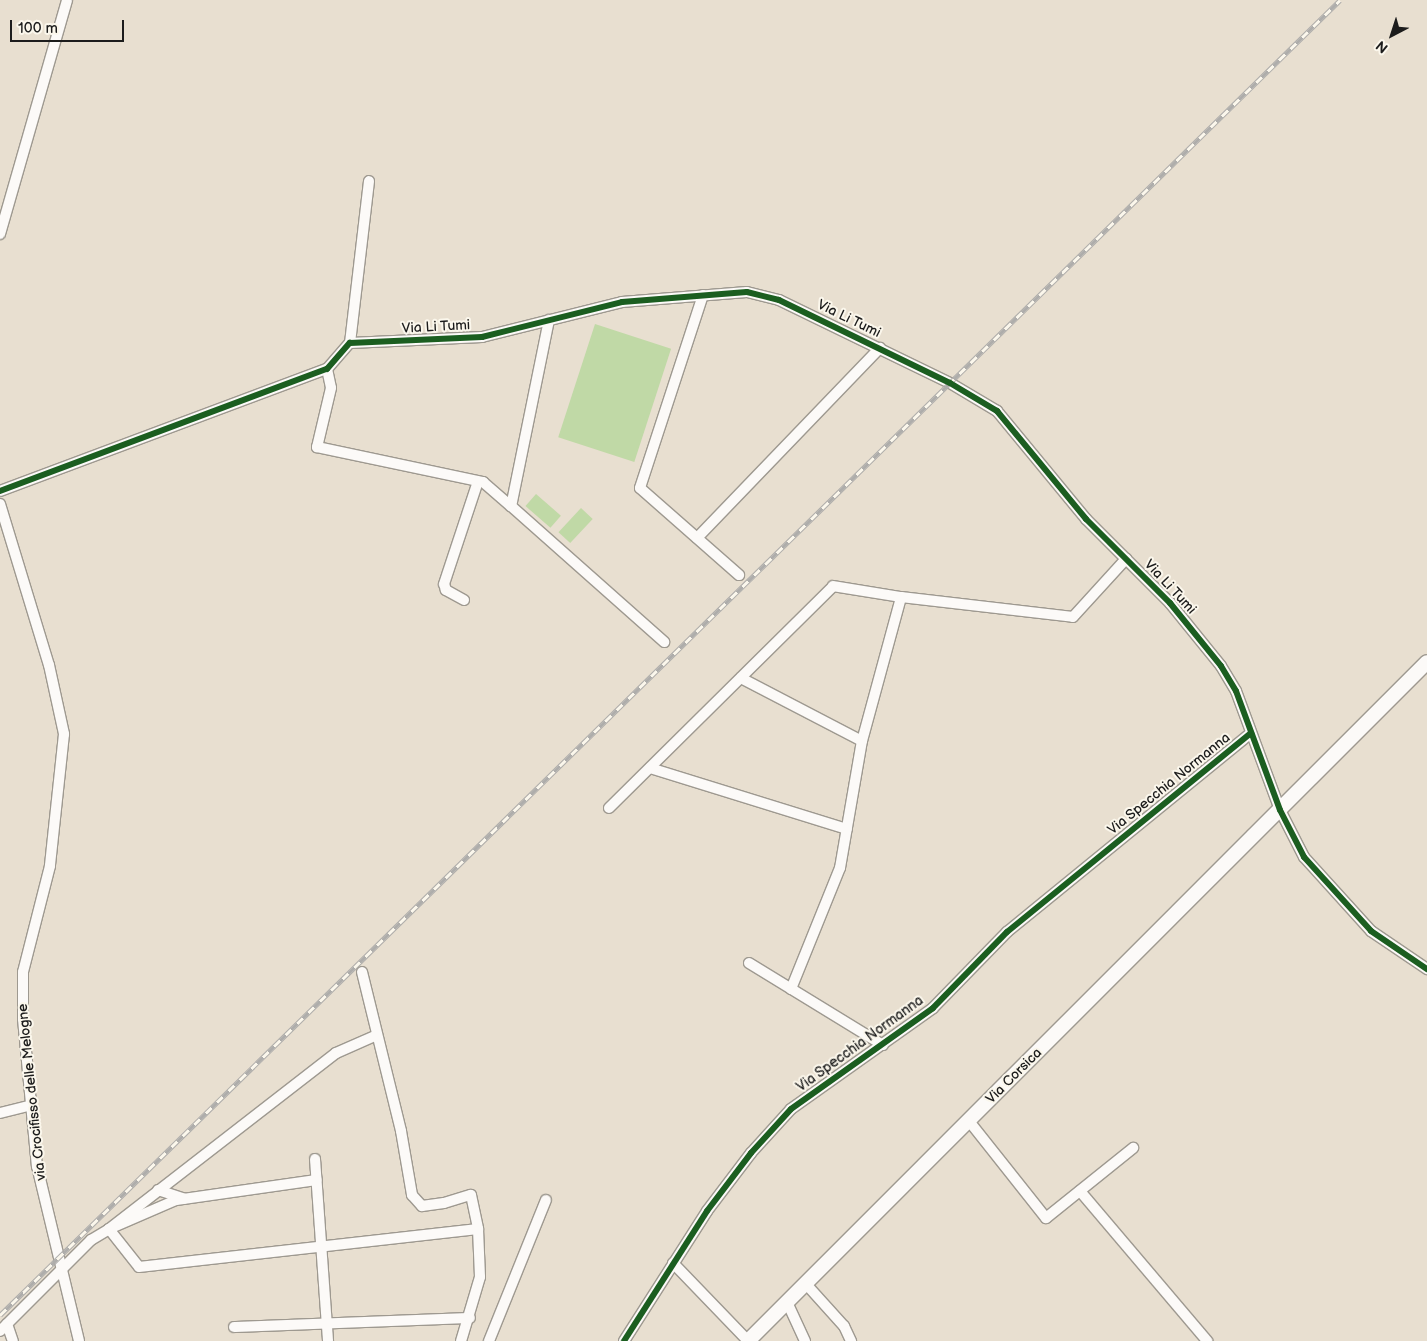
<!DOCTYPE html>
<style>
body{margin:0}
#map{position:relative;width:1427px;height:1341px;overflow:hidden;background:#e8dfd0;font-family:"Balsamiq Sans",sans-serif}
div>[style]{position:absolute}
[style*='--x']{left:calc(var(--x)*1px);top:calc(var(--y)*1px);width:calc(var(--w)*1px);rotate:calc(var(--a)*1deg)}
.green>*{inset:0;background:#c0d9a6;transform-origin:0 0}
.roads{filter:drop-shadow(1px 0 #9e9990) drop-shadow(-1px 0 #9e9990) drop-shadow(0 1px #9e9990) drop-shadow(0 -1px #9e9990)}
.minor>*{height:10px;margin:-5px;padding:0 5px;transform-origin:5px;border-radius:5px;background:#fcfaf8}
.major>*{height:14px;margin:-7px;padding:0 7px;transform-origin:7px;border-radius:7px;background:#fcfaf8}
.rail>*{height:4.5px;margin-top:-2.25px;transform-origin:0;background:repeating-linear-gradient(90deg,#fbf7ec 0 8px,#aeadab 0 16px);box-sizing:border-box;border-block:1px solid #aeadab}
.cycleway>*{height:6px;margin:-3px;padding:0 3px;transform-origin:3px;border-radius:3px;background:#1b5e20}
span{translate:-50% -50%;white-space:nowrap;text-align:center;line-height:1.15;-webkit-text-stroke:4px #fbf7ec;paint-order:stroke}
.street-label{font-size:14px;color:#1c1c1c}
.north{position:absolute;left:1367px;top:10px;width:50px;height:50px;-webkit-text-stroke:4px #fbf7ec;paint-order:stroke;rotate:220deg;font-size:14px;font-weight:700;line-height:20px;text-align:center;color:#1c1c1c}
.north::after{content:'';display:block;margin:auto;width:18px;height:22px;background:#1c1c1c;clip-path:polygon(50% 0,100% 100%,50% 72%,0 100%)}
.scale{position:absolute;left:10px;top:20px;width:114px;height:22px;box-sizing:border-box;border:2px solid #1c1c1c;border-top:0;padding-left:6px;font-size:15px;line-height:18px;white-space:nowrap;color:#1c1c1c;-webkit-text-stroke:4px #fbf7ec;paint-order:stroke}
</style>
<div id="map">
<div class="green">
<i style="left:595px;top:324px;width:80px;height:119px;rotate:18deg"></i>
<i style="left:536px;top:494px;width:33px;height:16px;rotate:41deg"></i>
<i style="left:581px;top:508px;width:16px;height:33px;rotate:43deg"></i>
</div>
<div class="roads">
<div class="minor">
<i style="--x:0;--y:234;--w:243;--a:-74"></i>
<i style="--x:703;--y:295;--w:203;--a:108.1"></i>
<i style="--x:640;--y:488;--w:132;--a:41.3"></i>
<i style="--x:549;--y:320;--w:190;--a:101.5"></i>
<i style="--x:511;--y:506;--w:205;--a:41.6"></i>
<i style="--x:350;--y:343;--w:163;--a:-83.3"></i>
<i style="--x:327;--y:369;--w:19;--a:78"></i>
<i style="--x:331;--y:388;--w:61;--a:103.3"></i>
<i style="--x:317;--y:447;--w:170;--a:11.9"></i>
<i style="--x:483;--y:482;--w:37;--a:41"></i>
<i style="--x:0;--y:491;--w:349;--a:-20.5"></i>
<i style="--x:327;--y:369;--w:35;--a:-49"></i>
<i style="--x:350;--y:343;--w:132;--a:-2.6"></i>
<i style="--x:482;--y:337;--w:144;--a:-14"></i>
<i style="--x:622;--y:302;--w:125;--a:-4.6"></i>
<i style="--x:747;--y:292;--w:33;--a:14"></i>
<i style="--x:779;--y:300;--w:190;--a:25.9"></i>
<i style="--x:950;--y:383;--w:55;--a:30.8"></i>
<i style="--x:997;--y:411;--w:140;--a:50.5"></i>
<i style="--x:1086;--y:519;--w:119;--a:45"></i>
<i style="--x:1170;--y:603;--w:81;--a:51"></i>
<i style="--x:1221;--y:666;--w:29;--a:59"></i>
<i style="--x:1236;--y:691;--w:127;--a:69.7"></i>
<i style="--x:1280;--y:810;--w:53;--a:62.9"></i>
<i style="--x:1304;--y:857;--w:100;--a:47.8"></i>
<i style="--x:1371;--y:931;--w:68;--a:34.2"></i>
<i style="--x:0;--y:504;--w:168;--a:73.1"></i>
<i style="--x:49;--y:665;--w:71;--a:77.7"></i>
<i style="--x:64;--y:734;--w:133;--a:96.1"></i>
<i style="--x:50;--y:866;--w:109;--a:104.3"></i>
<i style="--x:23;--y:972;--w:47;--a:90"></i>
<i style="--x:23;--y:1019;--w:148;--a:84.6"></i>
<i style="--x:37;--y:1166;--w:180;--a:76.5"></i>
<i style="--x:697;--y:538;--w:264;--a:-46.1"></i>
<i style="--x:464;--y:600;--w:21;--a:-151"></i>
<i style="--x:446;--y:590;--w:6;--a:-108"></i>
<i style="--x:444;--y:584;--w:108;--a:-71.7"></i>
<i style="--x:741;--y:678;--w:136;--a:27.5"></i>
<i style="--x:650;--y:768;--w:206;--a:17.2"></i>
<i style="--x:609;--y:808;--w:315;--a:-44.7"></i>
<i style="--x:833;--y:586;--w:69;--a:9.2"></i>
<i style="--x:749;--y:963;--w:157;--a:31.5"></i>
<i style="--x:362;--y:972;--w:164;--a:76.2"></i>
<i style="--x:401;--y:1131;--w:65;--a:80.2"></i>
<i style="--x:412;--y:1195;--w:15;--a:48"></i>
<i style="--x:422;--y:1206;--w:22;--a:-8"></i>
<i style="--x:444;--y:1203;--w:28;--a:-17"></i>
<i style="--x:471;--y:1195;--w:35;--a:78"></i>
<i style="--x:478;--y:1229;--w:48;--a:87.6"></i>
<i style="--x:480;--y:1277;--w:67;--a:106.5"></i>
<i style="--x:791;--y:989;--w:131;--a:-68"></i>
<i style="--x:840;--y:868;--w:129;--a:-80.2"></i>
<i style="--x:862;--y:741;--w:149;--a:-74.8"></i>
<i style="--x:901;--y:597;--w:173;--a:6.6"></i>
<i style="--x:1073;--y:617;--w:79;--a:-47.6"></i>
<i style="--x:377;--y:1035;--w:45;--a:156.3"></i>
<i style="--x:336;--y:1053;--w:287;--a:142.2"></i>
<i style="--x:109;--y:1229;--w:48;--a:51.7"></i>
<i style="--x:139;--y:1267;--w:341;--a:-6.4"></i>
<i style="--x:0;--y:1113;--w:32;--a:-14"></i>
<i style="--x:969;--y:1121;--w:124;--a:51.6"></i>
<i style="--x:1046;--y:1218;--w:112;--a:-38.8"></i>
<i style="--x:315;--y:1159;--w:182;--a:85.9"></i>
<i style="--x:158;--y:1190;--w:28;--a:18"></i>
<i style="--x:1080;--y:1191;--w:197;--a:49.7"></i>
<i style="--x:673;--y:1263;--w:108;--a:46.1"></i>
<i style="--x:806;--y:1284;--w:57;--a:47.9"></i>
<i style="--x:844;--y:1326;--w:17;--a:65"></i>
<i style="--x:787;--y:1302;--w:43;--a:65.2"></i>
<i style="--x:7;--y:1324;--w:18;--a:71"></i>
<i style="--x:234;--y:1327;--w:236;--a:-2.2"></i>
<i style="--x:0;--y:1331;--w:129;--a:-45"></i>
<i style="--x:91;--y:1240;--w:21;--a:-31"></i>
<i style="--x:109;--y:1229;--w:73;--a:-23.4"></i>
<i style="--x:176;--y:1200;--w:142;--a:-8.1"></i>
<i style="--x:489;--y:1341;--w:152;--a:-68"></i>
<i style="--x:624;--y:1341;--w:154;--a:-57.4"></i>
<i style="--x:707;--y:1211;--w:73;--a:-52.8"></i>
<i style="--x:751;--y:1153;--w:59;--a:-47.7"></i>
<i style="--x:791;--y:1109;--w:174;--a:-35.4"></i>
<i style="--x:933;--y:1008;--w:106;--a:-45.8"></i>
<i style="--x:1007;--y:932;--w:315;--a:-39.2"></i>
</div>
<div class="major">
<i style="--x:748;--y:1341;--w:960;--a:-45"></i>
</div>
</div>
<div class="rail">
<i style="--x:0;--y:1315;--w:1877;--a:-44.46"></i>
</div>
<div class="cycleway">
<i style="--x:0;--y:491;--w:349;--a:-20.5"></i>
<i style="--x:327;--y:369;--w:35;--a:-49"></i>
<i style="--x:350;--y:343;--w:132;--a:-2.6"></i>
<i style="--x:482;--y:337;--w:144;--a:-14"></i>
<i style="--x:622;--y:302;--w:125;--a:-4.6"></i>
<i style="--x:747;--y:292;--w:33;--a:14"></i>
<i style="--x:779;--y:300;--w:190;--a:25.9"></i>
<i style="--x:950;--y:383;--w:55;--a:30.8"></i>
<i style="--x:997;--y:411;--w:140;--a:50.5"></i>
<i style="--x:1086;--y:519;--w:119;--a:45"></i>
<i style="--x:1170;--y:603;--w:81;--a:51"></i>
<i style="--x:1221;--y:666;--w:29;--a:59"></i>
<i style="--x:1236;--y:691;--w:127;--a:69.7"></i>
<i style="--x:1280;--y:810;--w:53;--a:62.9"></i>
<i style="--x:1304;--y:857;--w:100;--a:47.8"></i>
<i style="--x:1371;--y:931;--w:68;--a:34.2"></i>
<i style="--x:624;--y:1341;--w:154;--a:-57.4"></i>
<i style="--x:707;--y:1211;--w:73;--a:-52.8"></i>
<i style="--x:751;--y:1153;--w:59;--a:-47.7"></i>
<i style="--x:791;--y:1109;--w:174;--a:-35.4"></i>
<i style="--x:933;--y:1008;--w:106;--a:-45.8"></i>
<i style="--x:1007;--y:932;--w:315;--a:-39.2"></i>
</div>
<div class="street-label">
<span style="left:849px;top:319px;rotate:26deg">Via Li Tumi</span>
<span style="left:436px;top:327px;rotate:-3deg">Via Li Tumi</span>
<span style="left:1170px;top:587px;rotate:47deg">Via Li Tumi</span>
<span style="left:1169px;top:784px;rotate:-39deg">Via Specchia Normanna</span>
<span style="left:860px;top:1044px;rotate:-36deg">Via Specchia Normanna</span>
<span style="left:1014px;top:1076px;rotate:-45deg">Via Corsica</span>
<span style="left:32px;top:1092px;rotate:-96deg">via Crocifisso delle Melogne</span>
</div>
<div class="north">N</div>
<div class="scale">100 m</div>
</div>
